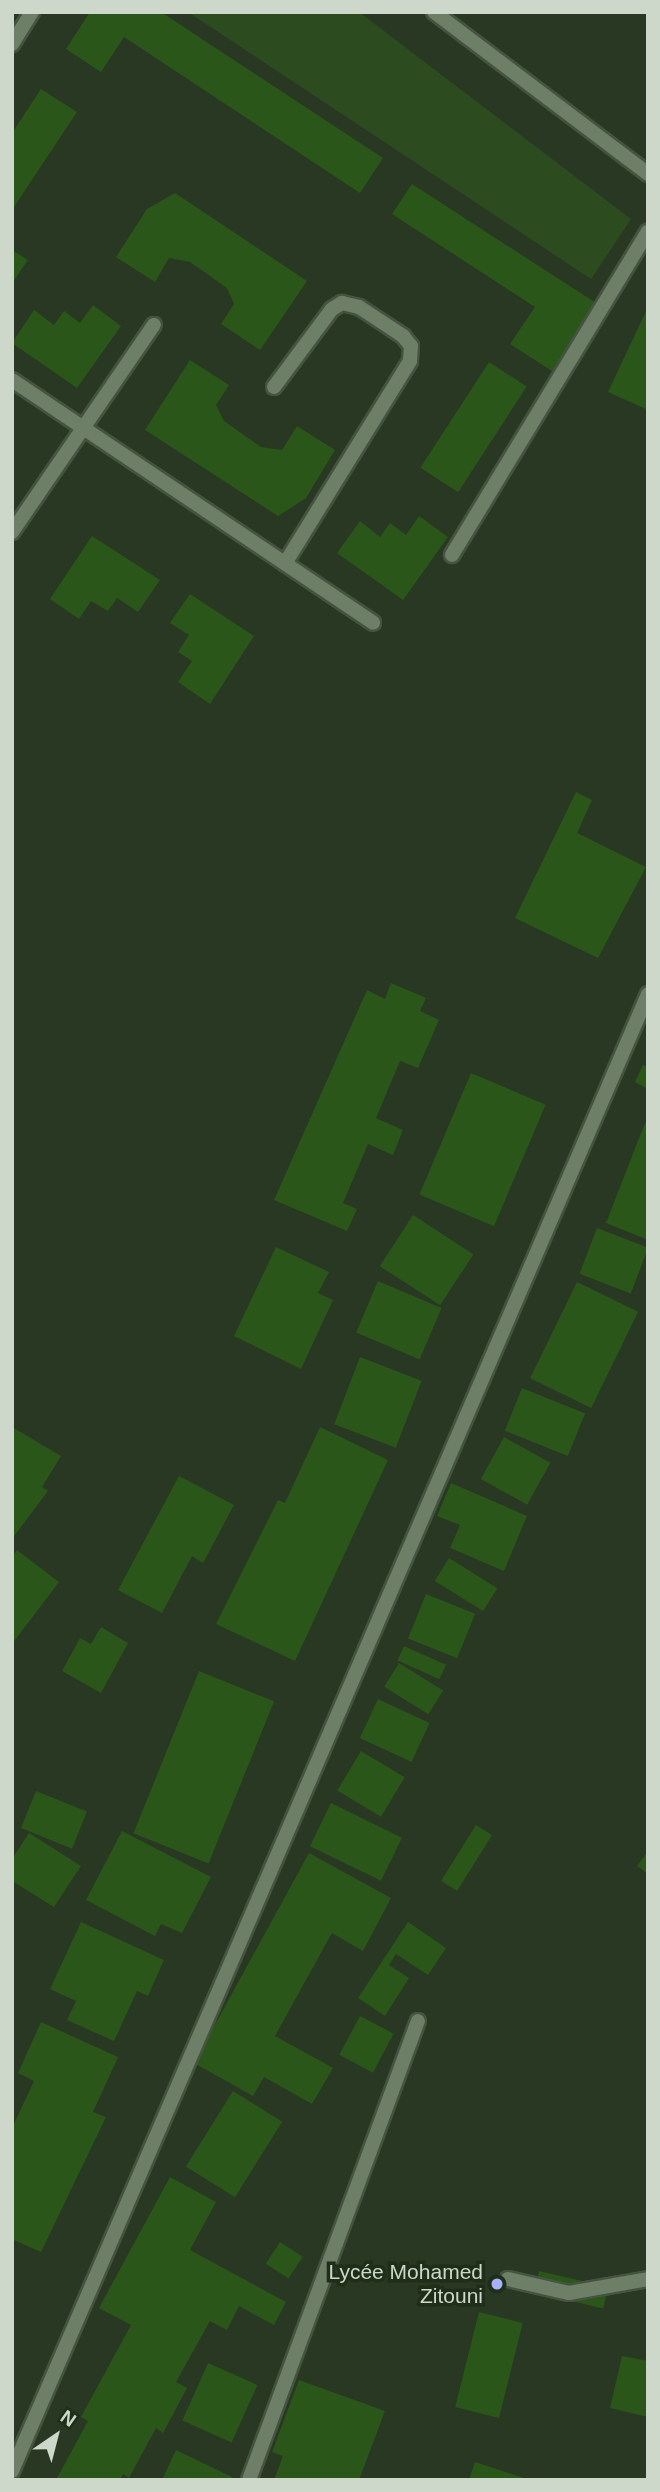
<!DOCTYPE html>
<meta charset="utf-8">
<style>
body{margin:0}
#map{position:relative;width:660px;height:2492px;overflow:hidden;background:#283823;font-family:Helvetica,sans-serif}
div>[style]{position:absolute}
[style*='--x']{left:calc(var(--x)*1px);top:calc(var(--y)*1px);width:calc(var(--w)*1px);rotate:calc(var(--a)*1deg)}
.green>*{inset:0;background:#2c4c20}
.building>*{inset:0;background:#2a5619;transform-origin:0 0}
.roads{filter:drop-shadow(2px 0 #455340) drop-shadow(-2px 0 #455340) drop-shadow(0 2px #455340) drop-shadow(0 -2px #455340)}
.service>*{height:14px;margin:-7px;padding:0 7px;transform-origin:7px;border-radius:7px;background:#6d8067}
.minor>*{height:14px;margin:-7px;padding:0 7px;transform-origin:7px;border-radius:7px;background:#6d8067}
.tertiary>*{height:14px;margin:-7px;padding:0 7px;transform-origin:7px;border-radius:7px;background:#6d8067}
.dots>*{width:19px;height:19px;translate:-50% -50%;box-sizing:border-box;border:4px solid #1e2e19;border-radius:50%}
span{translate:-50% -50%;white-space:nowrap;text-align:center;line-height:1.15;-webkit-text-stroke:7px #1e2e19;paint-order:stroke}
.poi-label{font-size:21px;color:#cdd7ca}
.right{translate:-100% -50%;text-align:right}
.frame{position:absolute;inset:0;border:14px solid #cdd7ca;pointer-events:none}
.north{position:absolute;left:21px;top:2401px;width:70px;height:70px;-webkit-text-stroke:5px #1e2e19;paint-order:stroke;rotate:35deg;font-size:19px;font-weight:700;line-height:28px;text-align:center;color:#cdd7ca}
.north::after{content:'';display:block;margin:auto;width:24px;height:32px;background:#cdd7ca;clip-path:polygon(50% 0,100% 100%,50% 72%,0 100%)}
</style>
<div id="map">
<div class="green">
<i style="clip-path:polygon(188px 12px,359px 12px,631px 219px,591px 279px)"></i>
</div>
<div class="building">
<i style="clip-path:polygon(90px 12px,161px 12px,383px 158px,360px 193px,124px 37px,101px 72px,66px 49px)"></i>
<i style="clip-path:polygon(41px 89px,77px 112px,12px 210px,12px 133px)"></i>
<i style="clip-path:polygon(412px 184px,596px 303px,552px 371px,510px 344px,535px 307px,392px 214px)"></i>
<i style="clip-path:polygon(175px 193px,307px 281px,260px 350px,221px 324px,234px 304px,227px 288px,190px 262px,169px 258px,155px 282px,116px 257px,147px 209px)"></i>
<i style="clip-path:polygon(12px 250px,28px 260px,12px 283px)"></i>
<i style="clip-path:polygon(93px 305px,121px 326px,77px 388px,12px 343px,34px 310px,54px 325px,64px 311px,80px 323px)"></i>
<i style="clip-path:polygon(648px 307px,648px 410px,608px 392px)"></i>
<i style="clip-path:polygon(190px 360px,229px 385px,216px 405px,224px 421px,261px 447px,282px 450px,297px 426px,335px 450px,306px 498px,278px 516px,145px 430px)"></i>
<i style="left:489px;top:362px;width:45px;height:126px;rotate:33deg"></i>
<i style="clip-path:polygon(419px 516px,448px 537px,403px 600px,337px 553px,360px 521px,380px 537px,390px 523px,406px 535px)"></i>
<i style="clip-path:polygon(92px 536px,160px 580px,138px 612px,117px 598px,108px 611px,91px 601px,79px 619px,50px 599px)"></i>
<i style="clip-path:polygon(190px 594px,254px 636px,210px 704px,178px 682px,192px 661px,178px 652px,189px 635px,170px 623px)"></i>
<i style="clip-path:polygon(576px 792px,592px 800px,577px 833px,646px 867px,598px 958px,515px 918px)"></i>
<i style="clip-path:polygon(391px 983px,426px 998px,420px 1011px,439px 1020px,418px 1068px,400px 1061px,376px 1118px,403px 1130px,393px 1155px,368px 1144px,343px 1203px,357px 1209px,347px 1231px,274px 1200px,367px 990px,385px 999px)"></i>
<i style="clip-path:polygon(643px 1065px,648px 1067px,648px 1089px,635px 1082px)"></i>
<i style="left:471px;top:1073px;width:81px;height:132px;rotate:23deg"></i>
<i style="clip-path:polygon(645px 1123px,648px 1124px,648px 1240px,606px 1223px)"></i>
<i style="left:413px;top:1215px;width:72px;height:61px;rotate:33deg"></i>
<i style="left:597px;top:1228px;width:55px;height:49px;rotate:21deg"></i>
<i style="clip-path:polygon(276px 1247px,329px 1272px,318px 1293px,333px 1300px,301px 1369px,234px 1336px)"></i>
<i style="left:378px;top:1281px;width:69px;height:56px;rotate:23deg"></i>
<i style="left:577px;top:1282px;width:68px;height:107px;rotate:26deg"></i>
<i style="left:360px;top:1357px;width:66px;height:72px;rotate:21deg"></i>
<i style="left:522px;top:1388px;width:68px;height:46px;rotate:22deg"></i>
<i style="clip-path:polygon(12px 1427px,61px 1456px,42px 1487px,48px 1491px,12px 1539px)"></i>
<i style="clip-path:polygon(320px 1427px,388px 1460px,295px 1661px,216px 1624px,278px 1500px,285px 1503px)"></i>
<i style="left:504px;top:1437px;width:53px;height:48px;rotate:29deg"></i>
<i style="clip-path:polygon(179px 1476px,234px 1505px,203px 1563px,192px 1556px,162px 1613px,118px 1590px)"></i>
<i style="clip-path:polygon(451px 1483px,527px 1516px,504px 1571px,450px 1548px,460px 1525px,437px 1516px)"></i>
<i style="clip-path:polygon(17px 1550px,59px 1582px,12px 1644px,12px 1557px)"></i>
<i style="left:449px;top:1558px;width:57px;height:27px;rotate:32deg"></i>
<i style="left:426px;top:1594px;width:53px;height:48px;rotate:22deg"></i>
<i style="clip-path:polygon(101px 1627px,128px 1643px,101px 1693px,62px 1671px,80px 1638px,91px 1644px)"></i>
<i style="left:404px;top:1646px;width:46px;height:16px;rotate:24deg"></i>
<i style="left:399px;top:1663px;width:52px;height:28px;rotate:32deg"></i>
<i style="left:199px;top:1671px;width:81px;height:175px;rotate:22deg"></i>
<i style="left:378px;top:1699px;width:57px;height:43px;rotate:25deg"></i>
<i style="left:361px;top:1751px;width:51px;height:46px;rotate:31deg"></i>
<i style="left:36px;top:1791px;width:55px;height:40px;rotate:22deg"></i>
<i style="left:331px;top:1803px;width:79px;height:48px;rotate:26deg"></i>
<i style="left:476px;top:1825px;width:19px;height:66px;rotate:32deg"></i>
<i style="clip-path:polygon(122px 1831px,211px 1877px,182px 1933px,161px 1924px,155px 1936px,86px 1900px)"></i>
<i style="clip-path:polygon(29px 1833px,81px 1866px,54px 1907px,12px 1881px,12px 1859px)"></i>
<i style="clip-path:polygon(648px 1851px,648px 1874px,637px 1866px)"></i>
<i style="clip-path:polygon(309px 1853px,391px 1898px,363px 1951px,332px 1933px,275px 2036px,333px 2068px,312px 2104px,264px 2077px,253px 2096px,194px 2063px)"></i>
<i style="clip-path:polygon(81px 1922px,164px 1960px,148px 1996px,137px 1991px,114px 2041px,67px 2020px,76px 2001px,50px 1989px)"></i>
<i style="clip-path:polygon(408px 1922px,446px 1948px,428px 1975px,396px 1954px,389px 1965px,409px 1978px,385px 2016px,358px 1998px)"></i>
<i style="left:360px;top:2016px;width:38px;height:44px;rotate:28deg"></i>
<i style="clip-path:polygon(41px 2022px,118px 2057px,93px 2112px,106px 2117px,41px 2252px,12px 2239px,12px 2128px,34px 2081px,18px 2073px)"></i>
<i style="left:233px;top:2091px;width:58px;height:89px;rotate:32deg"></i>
<i style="clip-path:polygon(170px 2177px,216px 2202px,190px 2250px,286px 2302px,274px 2325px,239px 2306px,227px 2330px,210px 2321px,176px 2382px,187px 2388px,163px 2433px,156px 2428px,129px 2478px,123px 2474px,120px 2480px,56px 2480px,88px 2421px,81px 2417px,131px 2325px,99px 2308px)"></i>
<i style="left:280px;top:2242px;width:27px;height:26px;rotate:33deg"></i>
<i style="left:539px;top:2271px;width:71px;height:22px;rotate:13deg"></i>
<i style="left:479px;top:2312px;width:45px;height:98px;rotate:14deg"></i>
<i style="clip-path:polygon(622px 2356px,648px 2361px,648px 2417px,610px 2408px)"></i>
<i style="left:208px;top:2363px;width:54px;height:63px;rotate:24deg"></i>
<i style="clip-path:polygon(299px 2380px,385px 2411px,359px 2480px,274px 2480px,283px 2456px,272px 2452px)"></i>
<i style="clip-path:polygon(176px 2450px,232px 2477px,231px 2480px,162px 2480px)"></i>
<i style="clip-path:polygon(475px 2462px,527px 2479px,527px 2480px,469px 2480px)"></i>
</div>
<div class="roads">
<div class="service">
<i style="--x:274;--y:387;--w:97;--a:-53.4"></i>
<i style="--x:332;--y:309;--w:12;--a:-31"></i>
<i style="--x:342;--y:303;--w:17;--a:13"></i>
<i style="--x:359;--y:307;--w:53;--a:33.4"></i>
<i style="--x:403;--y:336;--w:13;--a:51"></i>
<i style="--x:411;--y:346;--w:15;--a:94"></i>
<i style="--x:410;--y:361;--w:238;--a:121.7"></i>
<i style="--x:508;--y:2279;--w:63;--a:12.9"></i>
<i style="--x:569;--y:2293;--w:80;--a:-10"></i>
</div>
<div class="minor">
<i style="--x:12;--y:44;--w:38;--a:-58"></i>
<i style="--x:12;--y:380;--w:435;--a:33.9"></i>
<i style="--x:12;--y:532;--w:251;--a:-55.6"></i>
<i style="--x:452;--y:555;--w:378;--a:-58.8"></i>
<i style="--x:12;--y:2471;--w:1608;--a:-66.7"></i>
<i style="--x:249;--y:2480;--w:489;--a:-69.8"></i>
</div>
<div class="tertiary">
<i style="--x:434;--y:12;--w:268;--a:37.1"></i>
</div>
</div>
<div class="dots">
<i style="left:497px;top:2284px;background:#a7b1fc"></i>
</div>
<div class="poi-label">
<span class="right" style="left:483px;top:2284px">Lycée Mohamed<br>Zitouni</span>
</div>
<div class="frame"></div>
<div class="north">N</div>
</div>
